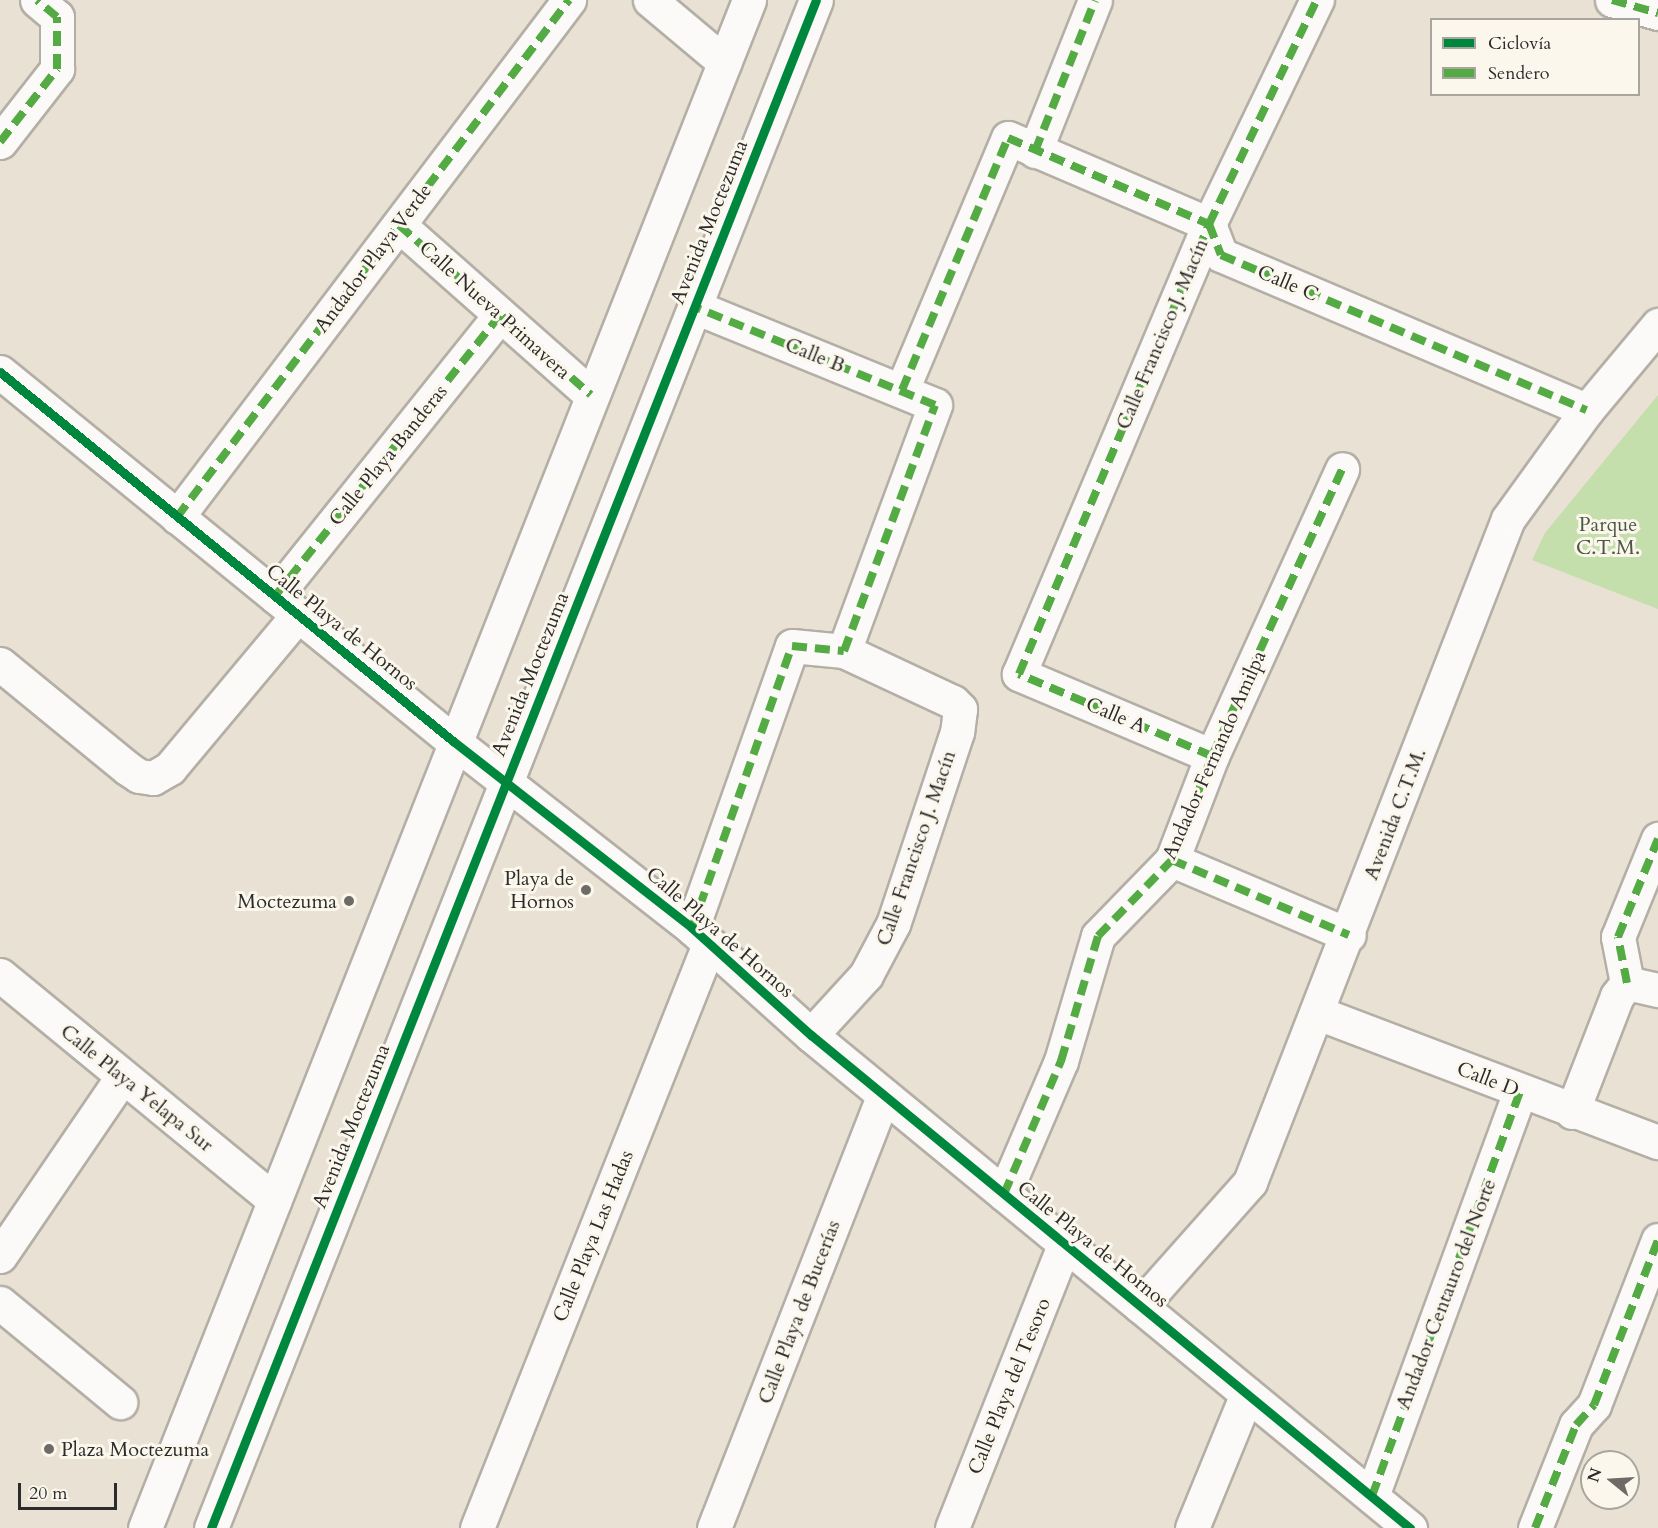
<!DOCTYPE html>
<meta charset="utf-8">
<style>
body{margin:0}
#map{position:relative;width:1658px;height:1528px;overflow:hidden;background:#e9e1d3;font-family:Cardo,serif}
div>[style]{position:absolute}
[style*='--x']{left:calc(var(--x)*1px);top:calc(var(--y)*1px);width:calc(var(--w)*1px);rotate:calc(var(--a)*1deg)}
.green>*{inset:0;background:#c4deac}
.roads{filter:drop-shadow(2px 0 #b4afa6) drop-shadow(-2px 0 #b4afa6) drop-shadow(0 2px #b4afa6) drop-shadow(0 -2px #b4afa6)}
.minor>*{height:33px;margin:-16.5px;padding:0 16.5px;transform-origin:16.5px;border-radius:16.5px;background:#fcfaf8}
.quiet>*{height:8px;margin-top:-4px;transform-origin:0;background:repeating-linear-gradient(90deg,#54ab44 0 15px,transparent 0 23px)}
.cycleway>*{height:9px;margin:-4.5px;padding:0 4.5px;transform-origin:4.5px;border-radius:4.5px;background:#00873e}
.dots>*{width:16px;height:16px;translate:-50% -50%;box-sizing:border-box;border:3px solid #fbf7ec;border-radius:50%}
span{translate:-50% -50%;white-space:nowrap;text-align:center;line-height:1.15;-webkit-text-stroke:6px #fbf7ec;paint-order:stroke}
.street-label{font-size:20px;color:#2b2b2b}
.park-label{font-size:20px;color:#4a5743}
.poi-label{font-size:20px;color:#2b2b2b}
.right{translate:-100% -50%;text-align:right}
.left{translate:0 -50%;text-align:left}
.legend{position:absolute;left:1430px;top:18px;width:210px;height:78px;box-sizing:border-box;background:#fbf7ec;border:2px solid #a8a59f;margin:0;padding:8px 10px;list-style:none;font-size:18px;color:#2b2b2b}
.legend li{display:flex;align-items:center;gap:12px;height:30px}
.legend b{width:30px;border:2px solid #a8a59f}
.north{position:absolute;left:1580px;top:1450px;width:60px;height:60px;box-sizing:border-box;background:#fbf7ec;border:2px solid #a8a59f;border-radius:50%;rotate:288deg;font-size:16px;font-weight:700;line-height:24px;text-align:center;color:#2b2b2b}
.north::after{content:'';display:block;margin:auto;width:21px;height:27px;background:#6e6b66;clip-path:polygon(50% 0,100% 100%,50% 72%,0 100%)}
.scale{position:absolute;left:18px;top:1483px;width:99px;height:27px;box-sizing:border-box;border:3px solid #2b2b2b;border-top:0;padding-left:8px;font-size:18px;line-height:21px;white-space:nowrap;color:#2b2b2b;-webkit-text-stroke:4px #fbf7ec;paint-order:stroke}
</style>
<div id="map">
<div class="green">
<i style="clip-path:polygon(1658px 395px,1658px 609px,1532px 560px,1545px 533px)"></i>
</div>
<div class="roads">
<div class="minor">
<i style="--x:650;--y:0;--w:97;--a:40"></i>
<i style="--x:1612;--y:0;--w:48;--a:15.8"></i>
<i style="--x:0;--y:142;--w:93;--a:-52"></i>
<i style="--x:57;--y:69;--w:52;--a:-90"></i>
<i style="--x:57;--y:17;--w:26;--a:-140"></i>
<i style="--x:1035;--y:151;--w:162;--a:-68.3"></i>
<i style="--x:399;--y:225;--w:256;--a:41.5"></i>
<i style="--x:695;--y:307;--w:259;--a:22.2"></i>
<i style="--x:935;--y:405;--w:262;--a:110.3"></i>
<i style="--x:0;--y:372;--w:584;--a:39.17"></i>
<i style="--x:453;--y:741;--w:303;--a:38"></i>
<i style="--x:692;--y:928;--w:160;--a:42"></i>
<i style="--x:811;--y:1035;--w:776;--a:39.46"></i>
<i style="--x:902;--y:390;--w:273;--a:-67.2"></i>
<i style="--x:1008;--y:138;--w:219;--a:23.2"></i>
<i style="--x:1209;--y:224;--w:33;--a:69"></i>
<i style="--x:1221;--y:255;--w:397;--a:23"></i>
<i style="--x:177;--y:517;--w:649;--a:-52.83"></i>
<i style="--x:275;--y:596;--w:360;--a:-51.3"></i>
<i style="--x:0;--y:664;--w:164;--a:39.3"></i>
<i style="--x:127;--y:768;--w:14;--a:34"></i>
<i style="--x:139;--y:776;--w:14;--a:8"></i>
<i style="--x:153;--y:778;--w:20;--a:-30"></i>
<i style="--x:170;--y:768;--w:199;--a:-50.1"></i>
<i style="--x:1212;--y:756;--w:210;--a:-157"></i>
<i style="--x:1019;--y:674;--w:488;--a:-67.1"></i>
<i style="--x:1209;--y:224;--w:249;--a:-64.3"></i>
<i style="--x:1172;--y:860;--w:192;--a:23"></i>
<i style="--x:692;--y:928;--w:299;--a:-70.5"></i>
<i style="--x:792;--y:646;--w:52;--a:5.5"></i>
<i style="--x:844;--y:651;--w:120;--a:25.1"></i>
<i style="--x:953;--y:702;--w:10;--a:45"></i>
<i style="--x:960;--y:709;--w:23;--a:97"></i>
<i style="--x:957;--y:732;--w:202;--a:108.4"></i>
<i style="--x:893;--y:924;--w:58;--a:117.9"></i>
<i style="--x:866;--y:975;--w:81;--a:132.5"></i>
<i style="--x:0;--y:975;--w:355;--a:39.4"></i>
<i style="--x:1627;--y:983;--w:47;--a:-101.1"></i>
<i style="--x:1618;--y:937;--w:106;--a:-67.8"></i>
<i style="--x:1627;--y:983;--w:32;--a:13"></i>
<i style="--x:1318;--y:1013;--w:364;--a:20.8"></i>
<i style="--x:1572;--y:1112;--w:124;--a:-68.8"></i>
<i style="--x:1617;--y:996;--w:16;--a:-52"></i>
<i style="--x:1004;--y:1194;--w:145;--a:-66.8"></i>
<i style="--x:1061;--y:1061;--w:130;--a:-73.5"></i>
<i style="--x:1098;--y:936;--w:106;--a:-45.8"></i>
<i style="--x:1172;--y:860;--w:111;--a:-69"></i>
<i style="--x:1212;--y:756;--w:315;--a:-65.6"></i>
<i style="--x:0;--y:1256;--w:217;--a:-55.7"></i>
<i style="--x:0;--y:1303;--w:156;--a:39.5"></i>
<i style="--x:1140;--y:1306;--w:166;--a:-48.4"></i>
<i style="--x:1250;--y:1182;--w:711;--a:-68.74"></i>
<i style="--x:1508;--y:519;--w:135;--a:-54.1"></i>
<i style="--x:1587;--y:410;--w:111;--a:-50.1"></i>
<i style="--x:1372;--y:1496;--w:430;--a:-69.9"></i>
<i style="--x:145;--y:1528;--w:1643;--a:-68.43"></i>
<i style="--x:211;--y:1528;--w:1643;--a:-68.4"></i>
<i style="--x:477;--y:1528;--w:628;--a:-68.33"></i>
<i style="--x:714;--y:1528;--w:465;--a:-68.6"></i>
<i style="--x:952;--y:1528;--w:307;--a:-68.4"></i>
<i style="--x:1192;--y:1528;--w:145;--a:-67.7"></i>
<i style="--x:1535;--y:1528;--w:111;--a:-68.3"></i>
<i style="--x:1576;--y:1425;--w:27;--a:-48"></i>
<i style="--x:1594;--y:1405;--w:177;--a:-68.8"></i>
</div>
</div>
<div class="quiet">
<i style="--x:1612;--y:0;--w:48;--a:15.8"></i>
<i style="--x:0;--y:142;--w:93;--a:-52"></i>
<i style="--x:57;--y:69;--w:52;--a:-90"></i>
<i style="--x:57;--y:17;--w:26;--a:-140"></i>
<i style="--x:1035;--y:151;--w:162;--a:-68.3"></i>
<i style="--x:399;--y:225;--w:256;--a:41.5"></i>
<i style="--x:902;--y:390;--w:273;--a:-67.2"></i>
<i style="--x:1008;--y:138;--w:219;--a:23.2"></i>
<i style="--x:1209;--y:224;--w:33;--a:69"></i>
<i style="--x:1221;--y:255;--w:397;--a:23"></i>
<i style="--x:177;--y:517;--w:649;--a:-52.83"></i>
<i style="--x:275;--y:596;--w:360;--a:-51.3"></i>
<i style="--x:1212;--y:756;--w:210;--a:-157"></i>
<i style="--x:1019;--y:674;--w:488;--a:-67.1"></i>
<i style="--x:1209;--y:224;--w:249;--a:-64.3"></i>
<i style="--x:1172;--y:860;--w:192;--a:23"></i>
<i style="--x:692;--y:928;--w:299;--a:-70.5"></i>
<i style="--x:792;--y:646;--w:52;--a:5.5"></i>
<i style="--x:844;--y:651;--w:262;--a:-69.7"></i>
<i style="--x:935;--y:405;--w:259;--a:-157.8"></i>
<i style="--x:1627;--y:983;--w:47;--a:-101.1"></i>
<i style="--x:1618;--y:937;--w:106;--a:-67.8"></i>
<i style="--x:1004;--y:1194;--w:145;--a:-66.8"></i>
<i style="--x:1061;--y:1061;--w:130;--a:-73.5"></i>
<i style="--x:1098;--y:936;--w:106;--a:-45.8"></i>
<i style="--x:1172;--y:860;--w:111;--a:-69"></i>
<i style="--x:1212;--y:756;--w:315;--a:-65.6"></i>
<i style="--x:1372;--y:1496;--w:430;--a:-69.9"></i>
<i style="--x:1535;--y:1528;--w:111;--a:-68.3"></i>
<i style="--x:1576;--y:1425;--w:27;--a:-48"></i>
<i style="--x:1594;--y:1405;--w:177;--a:-68.8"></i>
</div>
<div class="cycleway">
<i style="--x:0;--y:372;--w:584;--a:39.17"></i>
<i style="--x:453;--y:741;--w:303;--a:38"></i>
<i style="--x:692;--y:928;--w:160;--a:42"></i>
<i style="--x:811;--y:1035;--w:776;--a:39.46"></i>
<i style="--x:211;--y:1528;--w:1643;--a:-68.4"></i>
</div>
<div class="dots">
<i style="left:586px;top:890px;background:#6e6b66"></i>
<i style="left:349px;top:901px;background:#6e6b66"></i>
<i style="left:49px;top:1449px;background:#6e6b66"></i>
</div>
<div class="street-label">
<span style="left:709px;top:222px;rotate:-68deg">Avenida Moctezuma</span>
<span style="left:373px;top:258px;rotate:-53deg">Andador Playa Verde</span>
<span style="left:1288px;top:283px;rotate:23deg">Calle C</span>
<span style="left:495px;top:310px;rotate:42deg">Calle Nueva Primavera</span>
<span style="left:1162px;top:334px;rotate:-67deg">Calle Francisco J. Macín</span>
<span style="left:815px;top:355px;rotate:22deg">Calle B</span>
<span style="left:388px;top:455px;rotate:-51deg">Calle Playa Banderas</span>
<span style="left:342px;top:627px;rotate:39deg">Calle Playa de Hornos</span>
<span style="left:530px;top:674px;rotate:-68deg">Avenida Moctezuma</span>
<span style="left:1116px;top:715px;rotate:23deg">Calle A</span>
<span style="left:1214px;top:755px;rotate:-66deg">Andador Fernando Amilpa</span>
<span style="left:1395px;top:814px;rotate:-69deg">Avenida C.T.M.</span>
<span style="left:916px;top:848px;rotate:-71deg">Calle Francisco J. Macín</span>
<span style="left:720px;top:932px;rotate:41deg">Calle Playa de Hornos</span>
<span style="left:1488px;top:1079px;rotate:21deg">Calle D</span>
<span style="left:137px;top:1088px;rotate:39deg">Calle Playa Yelapa Sur</span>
<span style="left:351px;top:1126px;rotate:-68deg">Avenida Moctezuma</span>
<span style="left:593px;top:1236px;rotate:-68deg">Calle Playa Las Hadas</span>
<span style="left:1093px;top:1244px;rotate:39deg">Calle Playa de Hornos</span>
<span style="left:1446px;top:1294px;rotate:-69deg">Andador Centauro del Norte</span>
<span style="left:799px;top:1312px;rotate:-69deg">Calle Playa de Bucerías</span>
<span style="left:1009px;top:1386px;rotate:-68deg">Calle Playa del Tesoro</span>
</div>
<div class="park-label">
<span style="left:1608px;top:536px">Parque<br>C.T.M.</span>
</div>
<div class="poi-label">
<span class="right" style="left:574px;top:890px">Playa de<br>Hornos</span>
<span class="right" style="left:337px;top:901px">Moctezuma</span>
<span class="left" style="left:61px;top:1449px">Plaza Moctezuma</span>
</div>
<ul class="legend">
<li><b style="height:8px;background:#00873e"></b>Ciclovía</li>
<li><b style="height:8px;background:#54ab44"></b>Sendero</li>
</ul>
<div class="north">N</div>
<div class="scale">20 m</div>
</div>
